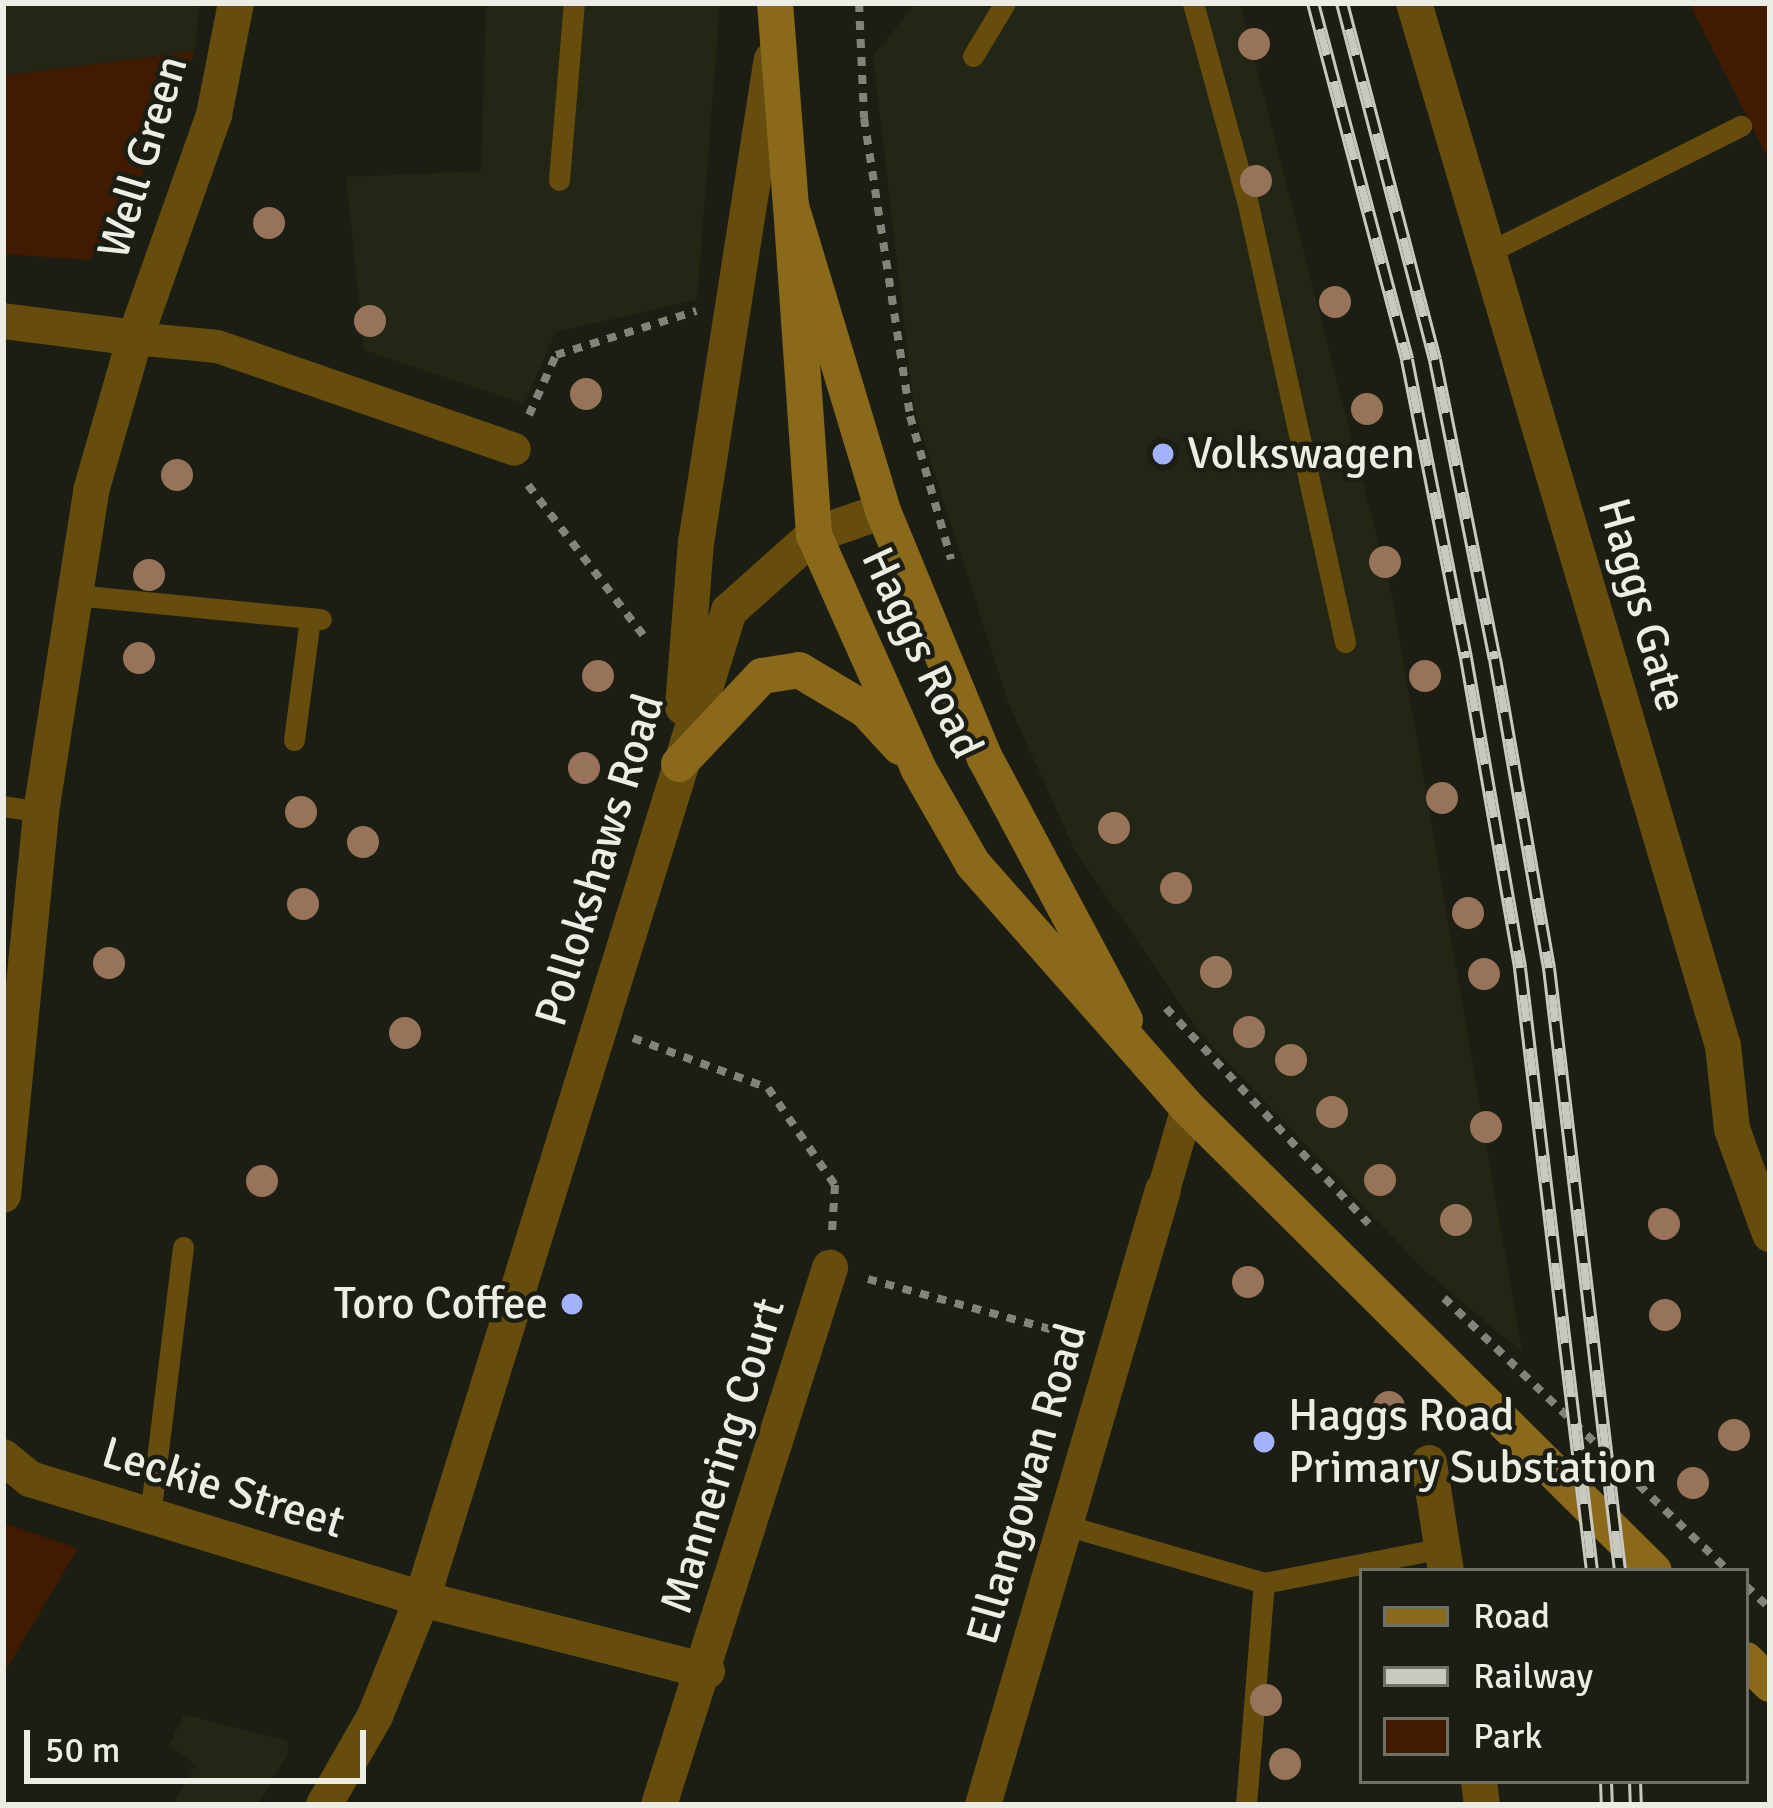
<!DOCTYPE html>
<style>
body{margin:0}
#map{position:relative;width:1773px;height:1808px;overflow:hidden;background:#1c1e13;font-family:Signika,sans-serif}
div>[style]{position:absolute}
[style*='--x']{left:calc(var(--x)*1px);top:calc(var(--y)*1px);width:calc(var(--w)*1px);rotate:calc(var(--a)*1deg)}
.built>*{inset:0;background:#232614}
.green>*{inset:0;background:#401b01}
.path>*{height:8px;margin-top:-4px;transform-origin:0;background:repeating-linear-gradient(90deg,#82847a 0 9px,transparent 0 18px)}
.service>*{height:21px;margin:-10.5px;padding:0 10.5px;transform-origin:10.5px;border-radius:10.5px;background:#664d0e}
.pedestrian>*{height:33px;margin:-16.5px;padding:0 16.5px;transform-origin:16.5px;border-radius:16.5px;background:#664d0e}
.minor>*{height:36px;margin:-18px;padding:0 18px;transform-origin:18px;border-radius:18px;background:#664d0e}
.tertiary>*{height:36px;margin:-18px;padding:0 18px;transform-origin:18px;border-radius:18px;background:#664d0e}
.secondary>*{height:36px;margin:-18px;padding:0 18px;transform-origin:18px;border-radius:18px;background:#8a691b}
.rail>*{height:14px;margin-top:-7px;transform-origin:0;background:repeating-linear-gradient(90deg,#1c1e13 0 27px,#c8c9c0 0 54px);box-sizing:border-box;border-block:3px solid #c8c9c0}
.trees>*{width:32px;height:32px;margin:-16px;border-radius:50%;background:#977459}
.dots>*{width:33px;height:33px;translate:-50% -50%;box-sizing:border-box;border:6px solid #1c1e13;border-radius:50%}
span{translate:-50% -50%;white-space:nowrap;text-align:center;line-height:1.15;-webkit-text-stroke:9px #1c1e13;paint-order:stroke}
.street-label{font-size:45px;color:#ecede5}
.poi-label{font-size:45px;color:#ecede5}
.left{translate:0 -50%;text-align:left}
.right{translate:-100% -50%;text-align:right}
.frame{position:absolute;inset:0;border:6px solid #ecede5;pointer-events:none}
.legend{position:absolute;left:1359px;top:1568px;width:390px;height:216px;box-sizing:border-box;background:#1c1e13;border:3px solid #6f7167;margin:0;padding:15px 21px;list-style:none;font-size:36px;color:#ecede5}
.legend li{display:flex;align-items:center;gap:24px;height:60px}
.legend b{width:60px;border:3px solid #6f7167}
.scale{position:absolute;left:24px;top:1730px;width:342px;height:54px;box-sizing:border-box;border:6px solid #ecede5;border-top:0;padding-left:15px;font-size:36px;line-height:42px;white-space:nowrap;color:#ecede5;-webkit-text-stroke:9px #1c1e13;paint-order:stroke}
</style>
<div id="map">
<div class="built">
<i style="clip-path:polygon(3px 3px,199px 3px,195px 51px,3px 76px)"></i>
<i style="clip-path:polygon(486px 3px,720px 3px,697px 300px,556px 332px,524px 404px,364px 350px,346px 177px,481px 171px)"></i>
<i style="clip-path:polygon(916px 3px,1240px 3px,1393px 600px,1522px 1352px,1424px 1270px,1200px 1033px,1074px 849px,1008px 702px,914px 409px,873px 56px)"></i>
<i style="clip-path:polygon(184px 1714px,287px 1741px,288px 1755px,257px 1805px,172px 1805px,196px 1765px,169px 1745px)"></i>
</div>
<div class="green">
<i style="clip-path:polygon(1689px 3px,1770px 3px,1770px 162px)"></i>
<i style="clip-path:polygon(195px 51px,112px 242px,88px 260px,3px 254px,3px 76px)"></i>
<i style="clip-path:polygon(3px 1523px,78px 1548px,3px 1675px)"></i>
</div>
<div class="path">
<i style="--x:859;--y:3;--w:115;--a:87.5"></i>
<i style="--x:864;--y:118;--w:302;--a:81.2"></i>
<i style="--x:910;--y:416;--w:149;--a:74"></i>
<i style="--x:529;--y:415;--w:66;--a:-65.8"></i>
<i style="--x:556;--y:355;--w:147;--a:-17.4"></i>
<i style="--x:528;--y:485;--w:189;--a:52.5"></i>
<i style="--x:1166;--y:1008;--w:296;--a:46.8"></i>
<i style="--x:633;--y:1038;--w:144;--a:20.3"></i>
<i style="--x:768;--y:1088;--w:118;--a:55.4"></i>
<i style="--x:835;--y:1185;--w:47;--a:93.7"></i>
<i style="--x:868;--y:1279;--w:219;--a:15.4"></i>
<i style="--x:1444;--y:1298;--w:395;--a:43.8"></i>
<i style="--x:1746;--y:1586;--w:33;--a:43"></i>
</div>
<div class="service">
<i style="--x:1193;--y:3;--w:204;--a:74.7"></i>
<i style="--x:1247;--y:200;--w:453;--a:77.5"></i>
<i style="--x:973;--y:56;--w:62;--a:-58.9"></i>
<i style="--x:559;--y:180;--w:178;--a:-85.2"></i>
<i style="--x:1489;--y:252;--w:282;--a:-26.6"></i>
<i style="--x:75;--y:595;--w:247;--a:5.6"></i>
<i style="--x:294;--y:740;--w:123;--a:-82.5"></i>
<i style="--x:3;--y:806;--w:38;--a:9"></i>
<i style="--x:150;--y:1516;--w:271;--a:-83"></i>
<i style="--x:1065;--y:1525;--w:207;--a:16.2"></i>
<i style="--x:1246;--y:1805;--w:223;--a:-85.4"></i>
<i style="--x:1264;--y:1583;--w:182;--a:-11.1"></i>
</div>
<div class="pedestrian">
<i style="--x:135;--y:338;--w:82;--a:5.6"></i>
<i style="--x:217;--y:346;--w:314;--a:19.1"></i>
<i style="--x:1163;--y:1190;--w:86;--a:-73.9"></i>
</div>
<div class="minor">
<i style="--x:1414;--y:3;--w:1088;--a:73.5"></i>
<i style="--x:1723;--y:1046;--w:83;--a:83.8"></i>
<i style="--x:1732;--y:1129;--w:112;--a:70.1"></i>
<i style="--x:3;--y:1195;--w:385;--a:-84.3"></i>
<i style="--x:41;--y:812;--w:325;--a:-81.1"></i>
<i style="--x:91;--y:491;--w:159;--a:-74"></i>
<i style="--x:3;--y:1457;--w:35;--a:39"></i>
<i style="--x:30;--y:1479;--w:410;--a:17"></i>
<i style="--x:422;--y:1599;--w:294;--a:14.2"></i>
<i style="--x:1429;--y:1463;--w:109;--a:81.1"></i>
<i style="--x:1479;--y:1781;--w:24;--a:83"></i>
<i style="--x:659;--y:1805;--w:564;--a:-72.34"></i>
<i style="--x:983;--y:1805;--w:641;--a:-73.69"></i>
</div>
<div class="tertiary">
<i style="--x:3;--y:321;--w:133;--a:7.3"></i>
<i style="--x:135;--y:338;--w:237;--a:-70.5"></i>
<i style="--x:214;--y:115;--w:114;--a:-78.9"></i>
<i style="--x:683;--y:707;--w:165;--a:-85.5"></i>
<i style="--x:696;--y:543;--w:489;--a:-81.1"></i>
<i style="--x:324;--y:1805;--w:103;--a:-60.2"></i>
<i style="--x:375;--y:1716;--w:126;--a:-68.1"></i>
<i style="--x:422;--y:1599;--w:1035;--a:-72.74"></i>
<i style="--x:729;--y:611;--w:114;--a:-41.8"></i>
<i style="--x:814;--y:535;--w:73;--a:-19.2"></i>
</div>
<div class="secondary">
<i style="--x:775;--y:3;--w:204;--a:85.5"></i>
<i style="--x:791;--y:206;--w:319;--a:73.2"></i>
<i style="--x:883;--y:511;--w:267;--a:67.6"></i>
<i style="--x:985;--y:758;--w:297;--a:61.9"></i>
<i style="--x:791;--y:206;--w:330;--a:86"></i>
<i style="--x:814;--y:535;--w:255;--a:65.9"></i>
<i style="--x:918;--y:768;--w:111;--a:60.2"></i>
<i style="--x:973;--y:864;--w:324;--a:48.6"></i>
<i style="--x:1187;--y:1107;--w:658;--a:44.82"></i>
<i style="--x:679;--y:764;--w:121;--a:-46.7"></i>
<i style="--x:762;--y:676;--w:37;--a:-9"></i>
<i style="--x:799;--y:670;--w:78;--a:30.8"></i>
<i style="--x:866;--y:710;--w:50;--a:47.4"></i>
<i style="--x:1746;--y:1660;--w:34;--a:45"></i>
</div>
<div class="rail">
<i style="--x:1313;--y:3;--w:369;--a:75.2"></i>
<i style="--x:1407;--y:360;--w:304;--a:78.8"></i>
<i style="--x:1466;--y:658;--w:315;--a:80.1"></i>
<i style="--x:1520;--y:968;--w:607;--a:83.19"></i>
<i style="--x:1342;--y:3;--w:369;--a:75.4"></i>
<i style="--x:1435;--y:360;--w:305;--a:78.7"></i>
<i style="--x:1495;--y:659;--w:314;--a:80.1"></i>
<i style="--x:1549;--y:968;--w:607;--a:83.28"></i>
<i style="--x:1606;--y:1781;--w:24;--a:88"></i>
<i style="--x:1635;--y:1781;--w:24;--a:88"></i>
</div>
<div class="trees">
<i style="left:1254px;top:44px"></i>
<i style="left:1256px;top:181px"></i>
<i style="left:269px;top:223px"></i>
<i style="left:1335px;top:302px"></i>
<i style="left:370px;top:321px"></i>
<i style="left:586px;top:394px"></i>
<i style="left:1367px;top:409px"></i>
<i style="left:177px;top:475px"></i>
<i style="left:1385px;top:562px"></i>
<i style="left:149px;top:575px"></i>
<i style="left:139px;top:658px"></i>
<i style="left:598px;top:676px"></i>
<i style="left:1425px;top:676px"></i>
<i style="left:584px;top:768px"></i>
<i style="left:1442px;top:798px"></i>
<i style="left:301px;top:812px"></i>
<i style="left:1114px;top:828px"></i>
<i style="left:363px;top:842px"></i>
<i style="left:1176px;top:888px"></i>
<i style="left:303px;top:904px"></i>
<i style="left:1468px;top:913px"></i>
<i style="left:109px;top:963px"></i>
<i style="left:1216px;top:972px"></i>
<i style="left:1484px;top:974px"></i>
<i style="left:1249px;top:1032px"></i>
<i style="left:405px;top:1033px"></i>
<i style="left:1291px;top:1060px"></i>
<i style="left:1332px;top:1112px"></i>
<i style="left:1486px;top:1127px"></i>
<i style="left:1380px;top:1180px"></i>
<i style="left:262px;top:1181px"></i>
<i style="left:1456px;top:1220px"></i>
<i style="left:1664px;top:1224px"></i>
<i style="left:1248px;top:1282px"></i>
<i style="left:1665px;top:1315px"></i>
<i style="left:1389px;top:1407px"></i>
<i style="left:1734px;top:1435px"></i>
<i style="left:1693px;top:1483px"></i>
<i style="left:1266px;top:1700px"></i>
<i style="left:1285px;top:1764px"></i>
</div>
<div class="dots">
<i style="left:1163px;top:454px;background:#a2b2fd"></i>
<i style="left:572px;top:1304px;background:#a2b2fd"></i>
<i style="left:1264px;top:1442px;background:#a2b2fd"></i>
</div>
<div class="street-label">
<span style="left:143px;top:157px;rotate:-73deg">Well Green</span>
<span style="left:1642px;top:605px;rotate:74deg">Haggs Gate</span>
<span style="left:922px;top:653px;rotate:65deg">Haggs Road</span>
<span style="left:600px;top:860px;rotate:-73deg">Pollokshaws Road</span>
<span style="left:723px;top:1456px;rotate:-73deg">Mannering Court</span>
<span style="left:1027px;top:1484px;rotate:-74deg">Ellangowan Road</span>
<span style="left:223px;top:1488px;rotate:17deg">Leckie Street</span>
</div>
<div class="poi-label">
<span class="left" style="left:1187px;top:454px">Volkswagen</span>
<span class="right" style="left:548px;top:1304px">Toro Coffee</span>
<span class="left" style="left:1288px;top:1442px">Haggs Road<br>Primary Substation</span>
</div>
<div class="frame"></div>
<ul class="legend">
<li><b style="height:15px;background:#8a691b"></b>Road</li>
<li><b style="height:15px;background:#c8c9c0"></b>Railway</li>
<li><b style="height:33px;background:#401b01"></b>Park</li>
</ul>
<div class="scale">50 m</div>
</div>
